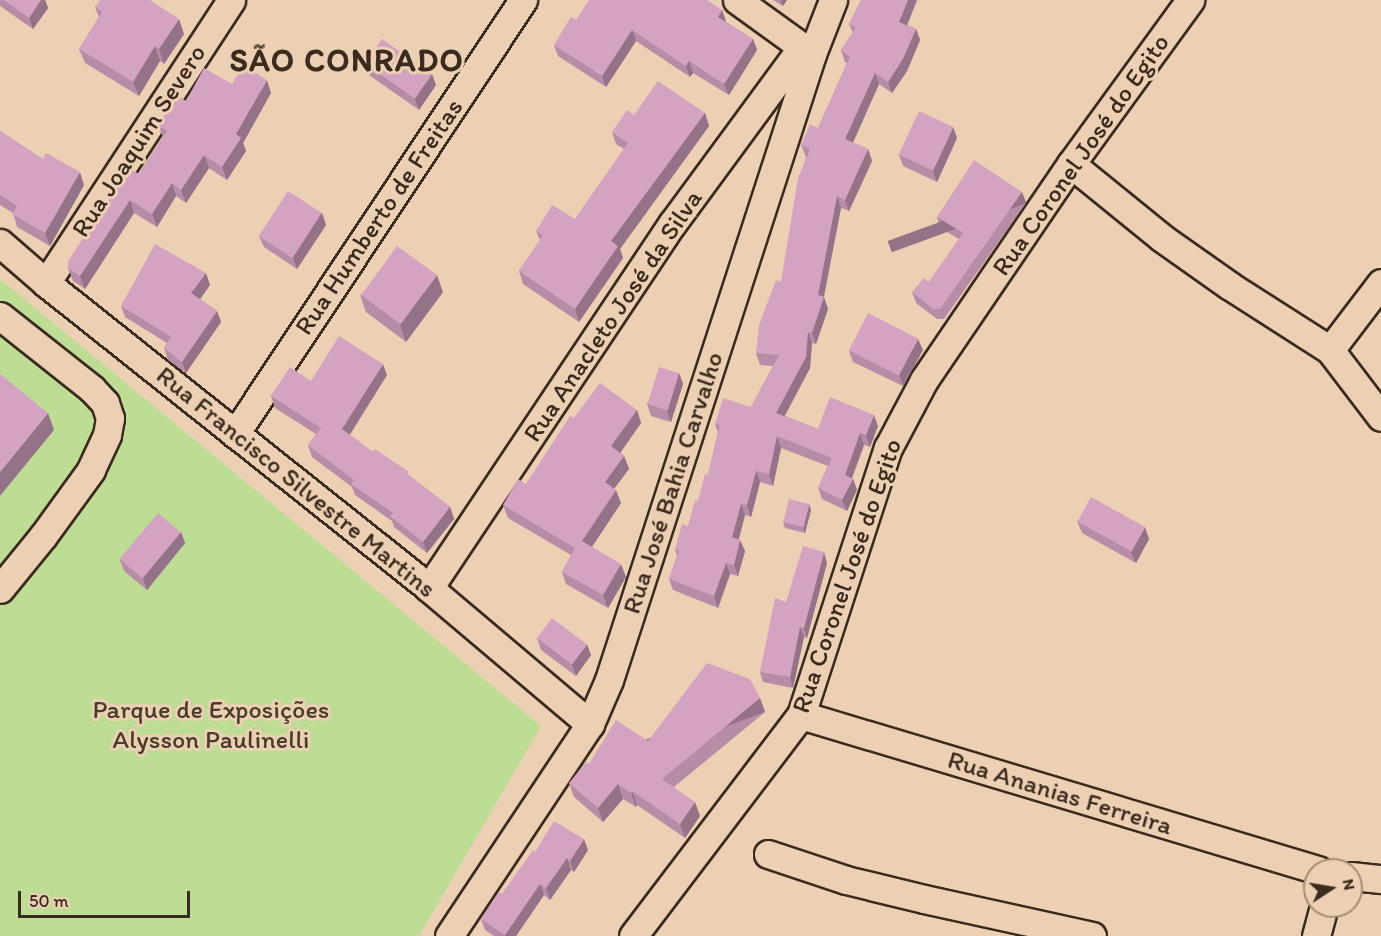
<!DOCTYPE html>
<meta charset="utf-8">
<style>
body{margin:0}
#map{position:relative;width:1381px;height:936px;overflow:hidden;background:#ecd0b3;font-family:Itim,sans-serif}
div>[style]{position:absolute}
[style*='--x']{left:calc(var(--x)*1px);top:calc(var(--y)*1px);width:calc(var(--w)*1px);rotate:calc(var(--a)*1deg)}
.green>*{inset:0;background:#bddd95}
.roads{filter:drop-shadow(2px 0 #3b2a1e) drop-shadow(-2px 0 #3b2a1e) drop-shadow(0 2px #3b2a1e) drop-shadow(0 -2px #3b2a1e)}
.minor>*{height:27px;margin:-13.5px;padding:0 13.5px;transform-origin:13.5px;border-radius:13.5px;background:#ecd0b3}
.wall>*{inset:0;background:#b68ca6}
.shaded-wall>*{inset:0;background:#947287;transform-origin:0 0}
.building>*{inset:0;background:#d4a3c1;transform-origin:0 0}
span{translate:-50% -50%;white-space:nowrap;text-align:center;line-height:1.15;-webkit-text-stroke:6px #ecd0b3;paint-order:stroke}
.street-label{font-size:26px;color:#3b2a1e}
.park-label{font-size:26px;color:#483c2a}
.district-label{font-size:32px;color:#3b2a1e;font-weight:700;letter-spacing:1.5px}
.north{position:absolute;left:1303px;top:858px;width:60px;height:60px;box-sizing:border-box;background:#ecd0b3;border:2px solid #a58e77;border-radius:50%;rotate:78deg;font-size:16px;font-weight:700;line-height:24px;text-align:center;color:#3b2a1e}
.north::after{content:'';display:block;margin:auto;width:21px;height:27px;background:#3b2a1e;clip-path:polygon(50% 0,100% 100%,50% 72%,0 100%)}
.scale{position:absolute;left:18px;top:891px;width:172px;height:27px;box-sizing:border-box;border:3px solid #3b2a1e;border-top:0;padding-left:8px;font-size:18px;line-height:21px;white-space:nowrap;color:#3b2a1e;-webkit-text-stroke:4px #ecd0b3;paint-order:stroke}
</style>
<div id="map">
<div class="green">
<i style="clip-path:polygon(0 279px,541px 726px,419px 936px,0 936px)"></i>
</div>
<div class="roads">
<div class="minor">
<i style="--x:737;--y:0;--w:92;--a:35.8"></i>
<i style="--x:1071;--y:164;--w:117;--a:39.1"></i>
<i style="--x:1162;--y:238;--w:83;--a:35.2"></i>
<i style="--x:1230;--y:286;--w:119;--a:32.6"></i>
<i style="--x:1330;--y:350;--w:84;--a:52.7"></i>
<i style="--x:0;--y:243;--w:61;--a:41"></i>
<i style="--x:46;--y:283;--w:490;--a:38.5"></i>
<i style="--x:429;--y:588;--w:211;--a:40.2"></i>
<i style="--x:46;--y:283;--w:338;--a:-56.8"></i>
<i style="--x:0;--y:316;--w:117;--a:38.4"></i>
<i style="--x:92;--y:389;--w:19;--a:47"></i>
<i style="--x:105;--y:403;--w:16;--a:72"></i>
<i style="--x:110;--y:418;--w:17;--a:100"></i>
<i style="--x:107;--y:435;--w:38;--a:115"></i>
<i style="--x:91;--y:470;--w:82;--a:126"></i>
<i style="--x:43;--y:536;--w:68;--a:129.1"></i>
<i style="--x:1330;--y:350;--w:84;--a:-52.7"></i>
<i style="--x:235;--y:434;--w:521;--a:-56.43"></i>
<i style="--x:429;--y:588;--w:438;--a:-56.3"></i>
<i style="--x:672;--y:224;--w:220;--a:-53.7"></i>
<i style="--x:801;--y:715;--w:540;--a:16.69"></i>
<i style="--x:768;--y:854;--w:82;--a:18.4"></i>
<i style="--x:846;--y:880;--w:80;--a:13.7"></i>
<i style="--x:924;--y:899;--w:172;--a:12.4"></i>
<i style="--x:1351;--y:876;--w:30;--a:6"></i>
<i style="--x:449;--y:936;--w:255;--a:-56.4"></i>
<i style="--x:590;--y:724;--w:48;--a:-66.6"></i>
<i style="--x:609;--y:680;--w:658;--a:-72.03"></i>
<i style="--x:812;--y:54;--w:58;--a:-68.7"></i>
<i style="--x:633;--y:936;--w:278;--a:-52.8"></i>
<i style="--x:801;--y:715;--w:281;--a:-72"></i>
<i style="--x:888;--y:448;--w:77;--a:-62.1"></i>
<i style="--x:924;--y:380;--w:261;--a:-55.8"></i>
<i style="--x:1071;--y:164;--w:203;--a:-54"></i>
<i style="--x:1316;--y:936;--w:31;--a:-75"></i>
</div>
</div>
<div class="wall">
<i style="clip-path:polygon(0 0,45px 0,48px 8px,33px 29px,0 6px)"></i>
<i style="clip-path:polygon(773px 0,787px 0,783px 6px)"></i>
<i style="clip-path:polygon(861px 0,917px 0,907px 25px,916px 29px,920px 40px,907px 71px,892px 93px,879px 84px,853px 143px,868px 149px,872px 161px,849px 211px,841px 208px,824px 297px,828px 309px,816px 344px,812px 343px,810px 368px,785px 416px,818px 429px,878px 426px,870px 447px,864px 445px,852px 478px,853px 479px,857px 490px,847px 511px,822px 499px,818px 488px,828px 466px,781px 448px,773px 486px,760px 482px,751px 517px,745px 515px,739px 539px,745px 551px,738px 576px,730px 574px,718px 608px,673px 590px,669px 579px,677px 556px,675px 549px,688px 526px,708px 475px,718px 432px,715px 424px,751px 407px,773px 366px,760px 365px,756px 353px,781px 282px,806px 157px,801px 145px,818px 128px,847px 63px,845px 62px,841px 50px,853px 33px,849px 24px)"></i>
<i style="clip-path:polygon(95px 7px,184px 34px,164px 64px,160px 61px,139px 96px,85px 63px,79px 49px,99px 17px)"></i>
<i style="clip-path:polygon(722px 10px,726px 22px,753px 39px,757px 50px,729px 95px,693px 73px,690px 77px,636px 41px,606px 87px,558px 56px,554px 45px,576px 20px)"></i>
<i style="clip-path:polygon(365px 64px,436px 85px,419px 110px,369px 75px)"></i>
<i style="clip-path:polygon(232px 84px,271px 93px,243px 143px,246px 151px,227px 180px,209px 168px,186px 203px,176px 196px,157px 227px,134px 213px,85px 289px,73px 281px,68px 268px,139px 174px,163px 137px,158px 125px,186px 101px)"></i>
<i style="clip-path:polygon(705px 113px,709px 126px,620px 249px,623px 258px,579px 322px,523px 284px,519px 271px,540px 240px,536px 231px,575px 219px,624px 149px,616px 144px,612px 132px,634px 115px)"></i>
<i style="clip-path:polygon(953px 127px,957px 138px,937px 182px,903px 166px,899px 155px)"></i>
<i style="clip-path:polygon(0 131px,43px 159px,84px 185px,50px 246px,17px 227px,13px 213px,0 205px)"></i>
<i style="clip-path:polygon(1022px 192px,1026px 203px,944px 319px,937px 319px,916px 303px,912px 292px,929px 282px,959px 239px,940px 228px,937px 217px)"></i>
<i style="clip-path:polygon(322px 213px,326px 225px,297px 269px,264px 247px,259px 236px)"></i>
<i style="clip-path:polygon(210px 285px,200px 299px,217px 311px,221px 322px,186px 373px,168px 360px,164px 348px,167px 343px,125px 317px,121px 306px)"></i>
<i style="clip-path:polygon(443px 292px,406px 342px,366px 312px,360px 295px)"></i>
<i style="clip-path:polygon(923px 350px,903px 386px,853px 362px,849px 351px)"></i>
<i style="clip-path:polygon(679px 373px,683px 384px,671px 422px,651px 416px,647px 404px)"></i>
<i style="clip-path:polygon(387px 375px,350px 435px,373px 452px,410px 476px,450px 507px,454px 519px,427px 553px,394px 527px,392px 521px,355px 495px,352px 487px,312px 457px,308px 445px,316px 434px,275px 408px,271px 396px,311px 381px)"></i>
<i style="clip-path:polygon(637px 410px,641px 423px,620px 452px,624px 456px,629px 469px,614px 489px,621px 503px,592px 547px,626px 577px,608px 608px,566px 584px,562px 572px,571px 555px,508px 518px,503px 505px,526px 484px,574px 418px)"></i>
<i style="clip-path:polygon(811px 510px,805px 533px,785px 528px,783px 522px)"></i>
<i style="clip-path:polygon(1077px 521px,1149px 539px,1136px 563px,1082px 533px)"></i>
<i style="clip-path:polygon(181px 532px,185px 543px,147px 590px,124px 571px,120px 560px)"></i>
<i style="clip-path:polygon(827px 563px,807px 638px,804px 637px,793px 688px,763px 682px,760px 672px,786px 602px)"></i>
<i style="clip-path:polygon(537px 638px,591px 655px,576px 676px,541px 650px)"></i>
<i style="clip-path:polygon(765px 712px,674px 787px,700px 816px,685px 838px,637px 805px,636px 807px,623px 799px,603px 822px,574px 797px,569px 783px,589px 764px,648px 741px)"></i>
<i style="clip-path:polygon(588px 850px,574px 872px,571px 870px,550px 900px,544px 895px,516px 936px,494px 936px,485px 930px,481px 919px,502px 894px,535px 852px)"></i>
</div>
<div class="shaded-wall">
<i style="clip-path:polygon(41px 0,45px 0,48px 8px,33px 29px,29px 18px)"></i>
<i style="clip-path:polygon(781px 0,787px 0,783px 6px)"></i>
<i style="clip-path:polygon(908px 0,917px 0,904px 33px,899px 22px)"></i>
<i style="clip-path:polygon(722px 10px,726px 21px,722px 28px,718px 17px)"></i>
<i style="clip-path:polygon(179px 19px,184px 34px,164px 64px,159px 49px)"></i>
<i style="clip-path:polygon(916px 29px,920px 40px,907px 71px,892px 93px,888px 82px)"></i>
<i style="clip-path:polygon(632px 30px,636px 41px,606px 87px,602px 76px)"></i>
<i style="clip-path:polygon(753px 39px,757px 50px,729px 95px,724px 84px)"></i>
<i style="clip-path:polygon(155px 46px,160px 61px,139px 96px,133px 82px)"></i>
<i style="clip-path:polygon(689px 61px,693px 73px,690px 77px,686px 66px)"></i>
<i style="clip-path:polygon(875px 73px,879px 84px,849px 151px,845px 139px)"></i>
<i style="clip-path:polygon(432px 74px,436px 85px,419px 110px,415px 99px)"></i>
<i style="clip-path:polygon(267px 80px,271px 93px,243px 143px,246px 151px,227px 180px,222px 167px,236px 134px)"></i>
<i style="clip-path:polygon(705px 113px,709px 126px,620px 249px,623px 258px,579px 322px,575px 309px,611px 241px)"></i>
<i style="clip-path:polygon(953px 127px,957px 138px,937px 182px,933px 171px)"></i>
<i style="clip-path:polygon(868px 149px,872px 161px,849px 211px,845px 200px)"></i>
<i style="clip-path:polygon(204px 155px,209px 168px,186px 203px,181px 190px)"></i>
<i style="clip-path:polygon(80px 172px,84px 185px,50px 246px,45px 233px)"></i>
<i style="clip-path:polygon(172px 183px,176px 196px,157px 227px,152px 214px)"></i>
<i style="left:1022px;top:192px;width:12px;height:143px;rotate:70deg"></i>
<i style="clip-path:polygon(837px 196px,841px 208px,823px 300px,824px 297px,828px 309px,816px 344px,812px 333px,818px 295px)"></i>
<i style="clip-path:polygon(130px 200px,134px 213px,85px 289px,80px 276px)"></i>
<i style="clip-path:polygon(322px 213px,326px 225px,297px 269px,293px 258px)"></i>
<i style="clip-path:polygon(206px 273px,210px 285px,196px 305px,191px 293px)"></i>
<i style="clip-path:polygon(437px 275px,443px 292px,406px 342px,400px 325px)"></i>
<i style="clip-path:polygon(217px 311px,221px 322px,186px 373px,182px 362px)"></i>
<i style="clip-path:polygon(808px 332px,812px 343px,810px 368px,780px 424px,776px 413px)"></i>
<i style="clip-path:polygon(918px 339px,923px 350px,903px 386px,899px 375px)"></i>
<i style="clip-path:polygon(383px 364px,387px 375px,346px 440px,342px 429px)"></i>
<i style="clip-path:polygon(679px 373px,683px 384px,671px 422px,667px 411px)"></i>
<i style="clip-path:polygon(637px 410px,641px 423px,616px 459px,611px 446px)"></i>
<i style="clip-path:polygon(48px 413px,54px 430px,0 496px,0 472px)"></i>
<i style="clip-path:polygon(874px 415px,878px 426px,870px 447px,866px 435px)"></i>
<i style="clip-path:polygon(860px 433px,864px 445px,849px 486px,845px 475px)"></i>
<i style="clip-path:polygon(777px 436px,781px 448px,773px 486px,769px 474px)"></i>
<i style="clip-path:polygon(624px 456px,629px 469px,609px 495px,605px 482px)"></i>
<i style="clip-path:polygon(756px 471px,760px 482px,751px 517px,747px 505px)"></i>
<i style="clip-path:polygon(853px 479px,857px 490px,847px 511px,842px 500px)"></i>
<i style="clip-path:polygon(616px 490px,621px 503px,587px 554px,582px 541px)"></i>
<i style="clip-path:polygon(741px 504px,745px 515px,736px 549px,732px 537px)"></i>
<i style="clip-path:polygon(809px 504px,811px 510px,805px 533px,803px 527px)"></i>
<i style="clip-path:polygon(450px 507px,454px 519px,427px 553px,423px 542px)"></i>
<i style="clip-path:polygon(1145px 527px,1149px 539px,1136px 563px,1131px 552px)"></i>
<i style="clip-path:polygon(181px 532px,185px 543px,147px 590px,143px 578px)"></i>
<i style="clip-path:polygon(740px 540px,745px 551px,738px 576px,734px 565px)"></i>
<i style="clip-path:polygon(824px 552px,827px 563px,807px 638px,804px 628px)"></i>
<i style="clip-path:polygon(726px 563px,730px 574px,718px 608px,714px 596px)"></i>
<i style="clip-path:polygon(621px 564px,626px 577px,608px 608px,603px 595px)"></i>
<i style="clip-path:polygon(800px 627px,804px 637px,793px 688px,790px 677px)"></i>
<i style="clip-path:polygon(587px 644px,591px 655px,576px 676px,572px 664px)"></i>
<i style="left:760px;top:698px;width:15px;height:127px;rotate:70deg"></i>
<i style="clip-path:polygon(618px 784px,623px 799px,603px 822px,598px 808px)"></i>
<i style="clip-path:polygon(632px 791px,637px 805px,636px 807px,631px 793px)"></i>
<i style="clip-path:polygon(695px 802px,700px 816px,685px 838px,680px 824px)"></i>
<i style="clip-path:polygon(584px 839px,588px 850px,574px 872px,570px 861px)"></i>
<i style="clip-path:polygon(567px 858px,571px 870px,550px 900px,546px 888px)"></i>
<i style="clip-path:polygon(540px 884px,544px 895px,516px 936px,505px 936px,505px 935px)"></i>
</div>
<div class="building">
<i style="clip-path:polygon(4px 0,41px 0,29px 18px)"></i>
<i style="clip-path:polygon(100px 0,150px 0,179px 19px,159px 49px,155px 46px,133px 82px,79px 49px,102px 12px,95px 7px)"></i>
<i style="clip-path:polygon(589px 0,707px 0,722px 10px,718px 17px,753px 39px,724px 84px,689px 61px,686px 66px,632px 30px,602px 76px,554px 45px,571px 17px,576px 20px)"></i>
<i style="clip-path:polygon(861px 0,908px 0,899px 22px,916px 29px,903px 59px,888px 82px,875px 73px,845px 139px,868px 149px,845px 200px,837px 196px,818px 295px,824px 297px,812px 333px,808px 332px,806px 357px,776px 413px,818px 429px,830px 397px,874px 415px,866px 435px,860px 433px,845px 475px,853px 479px,842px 500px,818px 488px,832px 458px,777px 436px,769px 474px,756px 471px,747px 505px,741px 504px,732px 537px,740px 540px,734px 565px,726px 563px,714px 596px,669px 579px,679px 551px,675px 549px,682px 524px,688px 526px,695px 500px,698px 501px,705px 474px,708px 475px,720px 425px,715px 424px,723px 398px,751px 407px,779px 355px,756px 353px,759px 325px,776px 280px,781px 282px,798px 178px,810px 149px,801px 145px,810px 124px,818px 128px,850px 57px,841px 50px,856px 27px,849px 24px)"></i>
<i style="left:382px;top:39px;width:61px;height:30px;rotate:35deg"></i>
<i style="clip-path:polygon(244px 65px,267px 80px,236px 134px,241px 138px,222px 167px,204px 155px,181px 190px,172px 183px,152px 214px,130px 200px,80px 276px,68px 268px,68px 261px,129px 168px,139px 174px,167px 131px,158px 125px,178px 96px,186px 101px,204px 68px,232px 84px)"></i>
<i style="clip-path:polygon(658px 81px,705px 113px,611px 241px,618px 246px,575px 309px,519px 271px,543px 235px,536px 231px,552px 205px,575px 219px,628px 143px,612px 132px,627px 110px,634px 115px)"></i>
<i style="left:919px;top:111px;width:38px;height:48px;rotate:25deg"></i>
<i style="clip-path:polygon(0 131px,43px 159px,46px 153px,80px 172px,45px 233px,12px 214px,17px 206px,0 195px)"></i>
<i style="clip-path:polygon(974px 160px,1022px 192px,940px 309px,933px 309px,912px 292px,924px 278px,929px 282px,963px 233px,937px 217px)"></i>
<i style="left:288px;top:191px;width:40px;height:54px;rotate:33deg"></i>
<i style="clip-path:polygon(155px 244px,206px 273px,191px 293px,217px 311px,182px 362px,164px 348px,171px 337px,121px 306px)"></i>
<i style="left:397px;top:246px;width:49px;height:61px;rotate:36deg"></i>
<i style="left:868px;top:313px;width:56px;height:42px;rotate:27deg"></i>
<i style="clip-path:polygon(339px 336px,383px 364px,342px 429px,373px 452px,375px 449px,409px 472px,407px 474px,450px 507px,423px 542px,390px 516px,393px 513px,351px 484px,354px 480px,308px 445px,321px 428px,271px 396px,290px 367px,311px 381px)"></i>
<i style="left:659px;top:367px;width:21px;height:39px;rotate:17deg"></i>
<i style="clip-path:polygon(0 374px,48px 413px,0 472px)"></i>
<i style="clip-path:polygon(600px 383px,637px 410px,611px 446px,624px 456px,605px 482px,616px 490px,582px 541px,621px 564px,603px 595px,562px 572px,575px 548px,503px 505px,518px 479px,526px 484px,570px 416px,574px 418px)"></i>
<i style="left:1091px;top:497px;width:62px;height:28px;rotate:29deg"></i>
<i style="left:789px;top:499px;width:21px;height:24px;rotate:14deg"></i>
<i style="left:158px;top:513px;width:30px;height:60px;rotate:40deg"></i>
<i style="clip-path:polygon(803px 546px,824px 552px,804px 628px,800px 627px,790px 677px,760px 672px,775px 598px,786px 602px)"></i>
<i style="left:552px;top:618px;width:44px;height:25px;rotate:37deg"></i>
<i style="clip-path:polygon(707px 663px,750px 679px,760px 698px,662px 779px,695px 802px,680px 824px,632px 791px,631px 793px,618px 784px,598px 808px,569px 783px,586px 762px,589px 764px,616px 720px,648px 741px)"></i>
<i style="clip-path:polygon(554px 821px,584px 839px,570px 861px,567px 858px,546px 888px,540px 884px,505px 935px,481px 919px,499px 892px,502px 894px,533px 850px,535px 852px)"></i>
</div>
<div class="street-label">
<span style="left:139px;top:141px;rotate:-57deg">Rua Joaquim Severo</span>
<span style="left:1081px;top:155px;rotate:-55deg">Rua Coronel José do Egito</span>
<span style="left:379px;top:217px;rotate:-56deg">Rua Humberto de Freitas</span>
<span style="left:613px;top:316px;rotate:-56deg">Rua Anacleto José da Silva</span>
<span style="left:296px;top:482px;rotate:39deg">Rua Francisco Silvestre Martins</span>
<span style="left:673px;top:483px;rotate:-72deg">Rua José Bahia Carvalho</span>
<span style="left:847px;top:576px;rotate:-71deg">Rua Coronel José do Egito</span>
<span style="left:1060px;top:793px;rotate:17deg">Rua Ananias Ferreira</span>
</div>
<div class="park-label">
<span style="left:211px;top:725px">Parque de Exposições<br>Alysson Paulinelli</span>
</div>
<div class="district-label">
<span style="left:347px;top:60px">SÃO CONRADO</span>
</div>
<div class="north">N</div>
<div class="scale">50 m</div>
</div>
